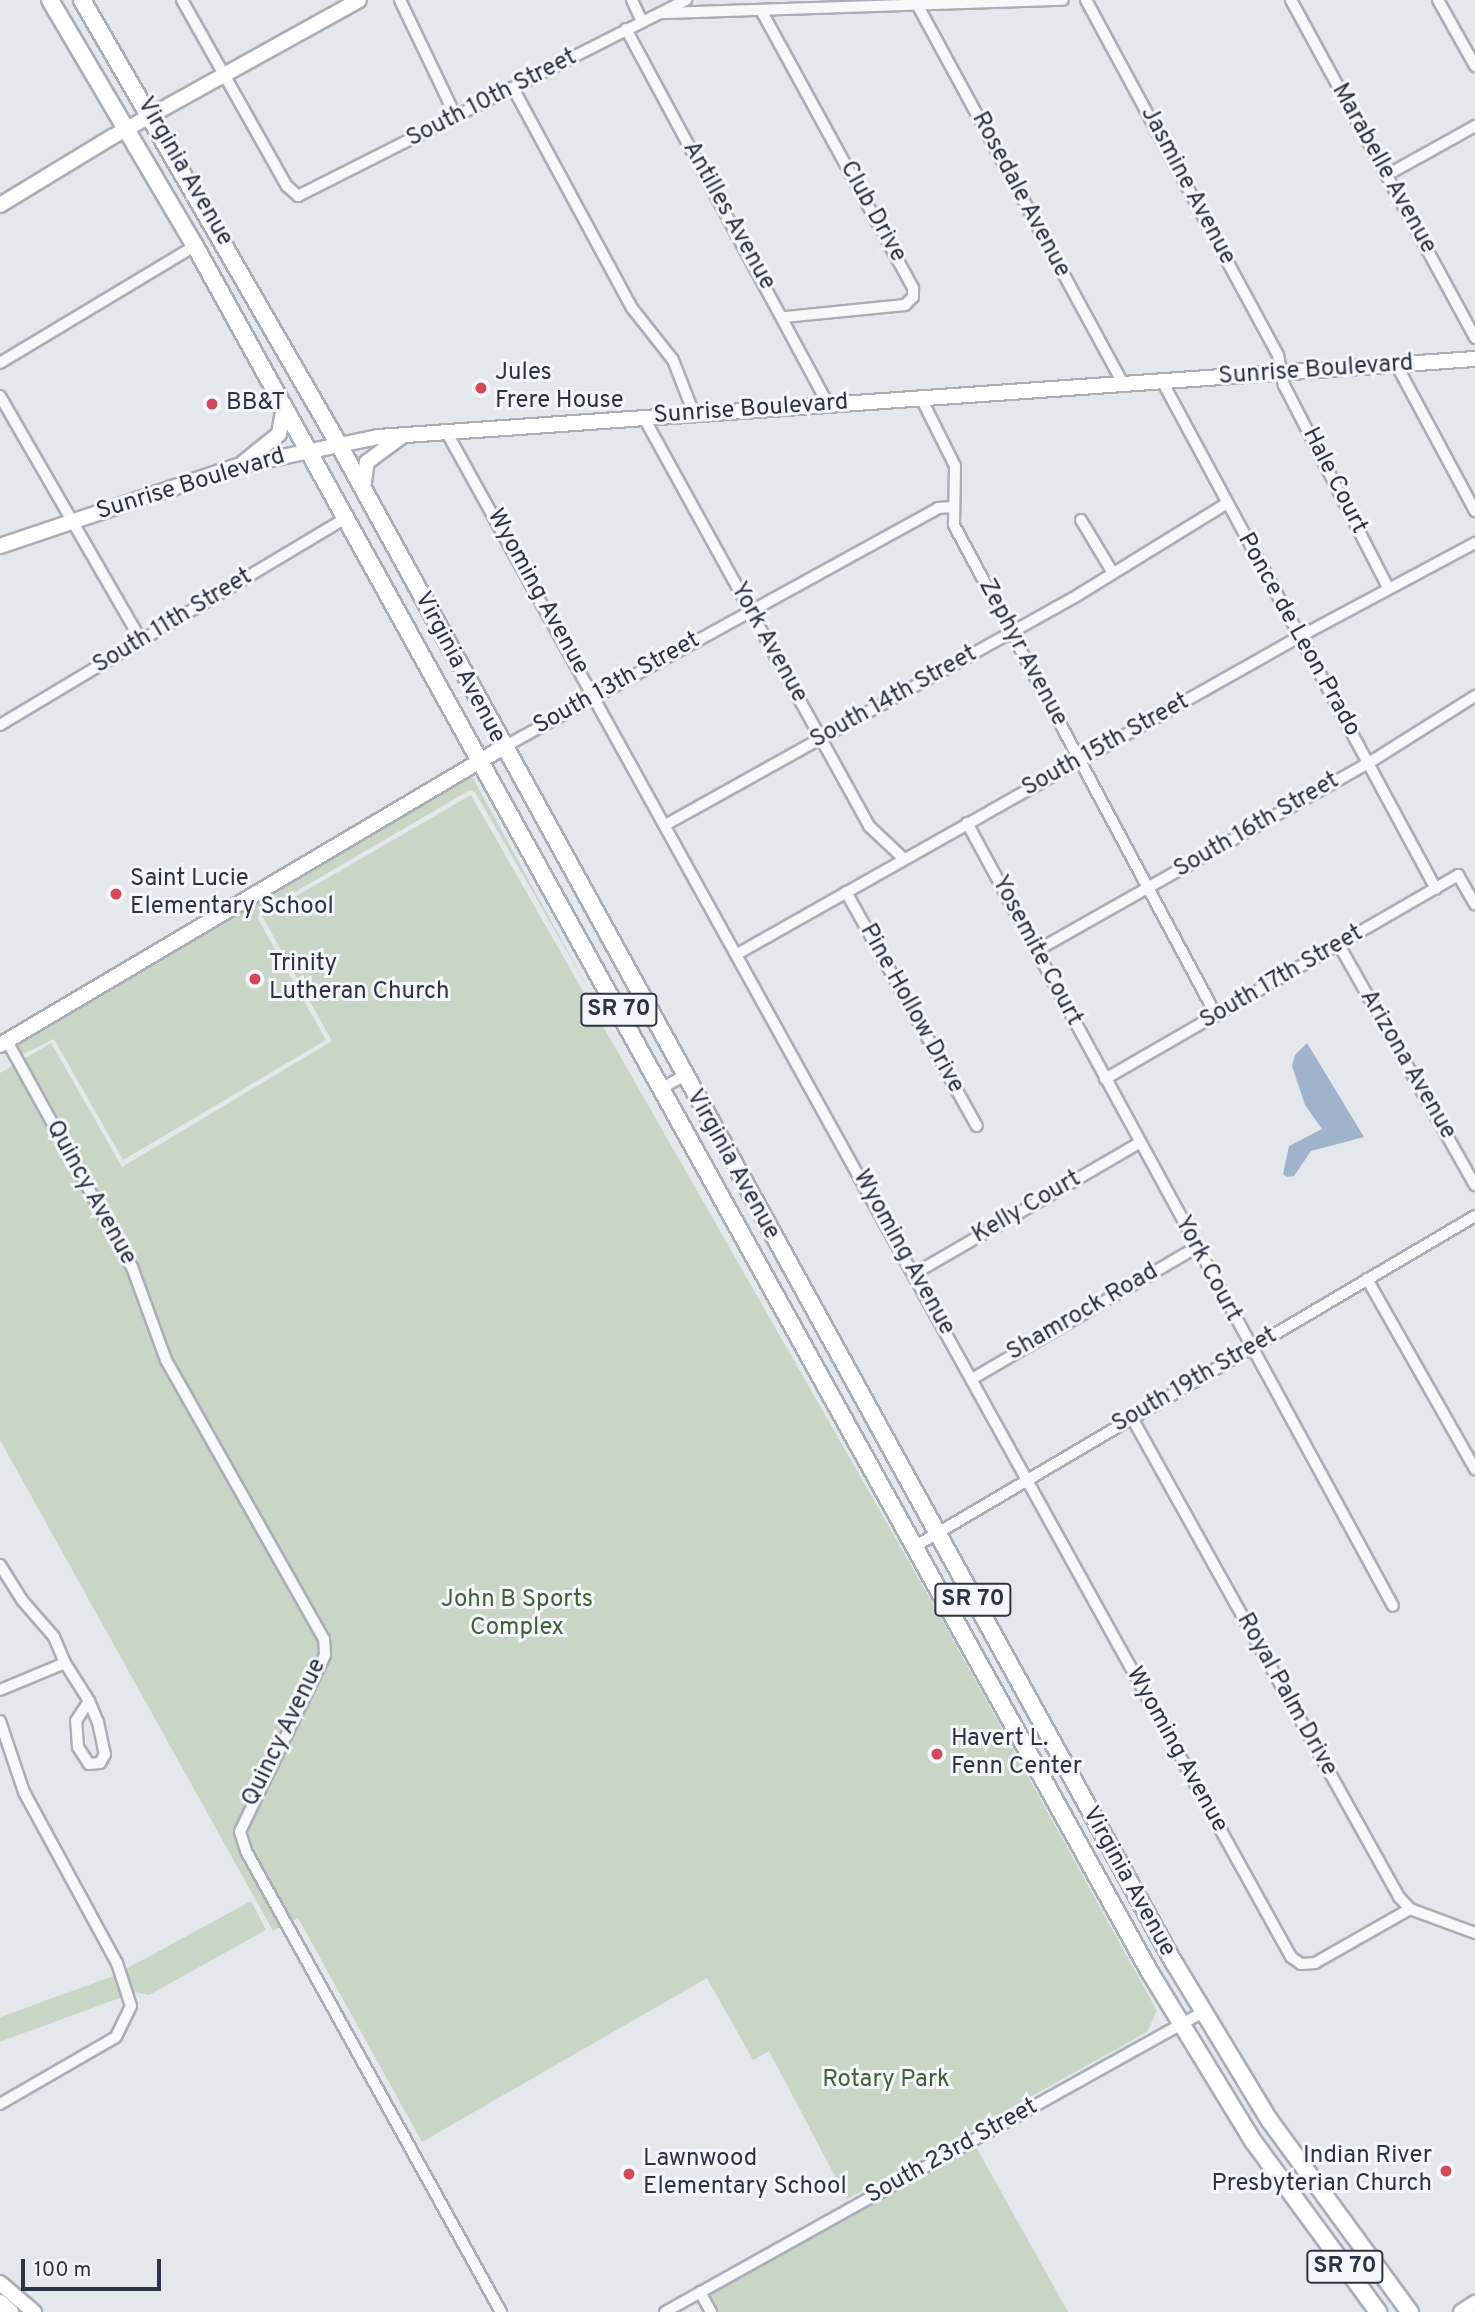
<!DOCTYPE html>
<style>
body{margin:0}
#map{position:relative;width:1475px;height:2312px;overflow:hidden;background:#e4e7ec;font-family:Overpass,sans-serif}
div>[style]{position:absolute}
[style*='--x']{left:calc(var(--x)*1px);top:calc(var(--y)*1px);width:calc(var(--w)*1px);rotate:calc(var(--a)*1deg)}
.green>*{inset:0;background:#c9d6c5;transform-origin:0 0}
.water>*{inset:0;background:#9fb4cc}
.roads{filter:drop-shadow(2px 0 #a9aeb7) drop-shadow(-2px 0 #a9aeb7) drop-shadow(0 2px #a9aeb7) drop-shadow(0 -2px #a9aeb7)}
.street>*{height:10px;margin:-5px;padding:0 5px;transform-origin:5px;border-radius:5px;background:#f7f8fa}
.secondary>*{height:14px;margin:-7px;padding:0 7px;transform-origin:7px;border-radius:7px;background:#fff}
.primary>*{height:16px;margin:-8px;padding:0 8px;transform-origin:8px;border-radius:8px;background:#fff}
.dots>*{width:19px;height:19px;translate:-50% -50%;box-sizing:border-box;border:4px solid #f4f6f9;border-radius:50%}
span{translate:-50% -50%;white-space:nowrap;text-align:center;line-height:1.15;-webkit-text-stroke:6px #f4f6f9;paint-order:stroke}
.shield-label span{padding:2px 5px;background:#f4f6f9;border:2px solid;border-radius:5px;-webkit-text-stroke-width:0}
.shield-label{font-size:23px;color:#2b3445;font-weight:700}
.street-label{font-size:24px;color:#2b3445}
.poi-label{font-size:24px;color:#2b3445}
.left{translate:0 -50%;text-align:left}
.right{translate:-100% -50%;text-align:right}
.park-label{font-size:24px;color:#3f6138}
.scale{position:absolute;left:21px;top:2259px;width:140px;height:32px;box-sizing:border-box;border:4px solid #2b3445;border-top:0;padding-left:9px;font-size:21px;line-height:24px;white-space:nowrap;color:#2b3445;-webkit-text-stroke:5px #f4f6f9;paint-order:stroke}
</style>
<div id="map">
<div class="green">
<i style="clip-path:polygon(470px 773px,593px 997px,475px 792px,470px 790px,259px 913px,258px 919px,326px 1040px,123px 1160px,54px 1039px,21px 1055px,14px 1043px)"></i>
<i style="clip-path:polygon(471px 795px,936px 1609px,1157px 2011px,1147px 2032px,847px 2199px,769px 2051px,753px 2060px,707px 1978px,422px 2142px,298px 1918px,273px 1931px,0 1440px,0 1073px,51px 1043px,122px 1167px,332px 1041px,262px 916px)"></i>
<i style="clip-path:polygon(251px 1901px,266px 1930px,149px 1995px,134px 1992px,126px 1969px)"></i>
<i style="left:116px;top:1975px;width:23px;height:132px;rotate:70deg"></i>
<i style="clip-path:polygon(975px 2145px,1068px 2312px,717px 2312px,707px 2294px)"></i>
</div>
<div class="water">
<i style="clip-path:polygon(1307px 1043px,1364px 1137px,1311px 1151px,1294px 1176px,1287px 1177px,1283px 1174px,1289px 1146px,1322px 1129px,1305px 1105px,1292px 1066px,1295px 1055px)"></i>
</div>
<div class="roads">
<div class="street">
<i style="--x:182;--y:0;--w:214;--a:60.6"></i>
<i style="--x:287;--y:186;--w:15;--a:42"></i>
<i style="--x:298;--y:196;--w:435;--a:-26.8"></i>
<i style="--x:400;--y:0;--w:130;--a:64.4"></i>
<i style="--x:632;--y:0;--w:23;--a:65"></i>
<i style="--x:1086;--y:0;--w:404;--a:61.6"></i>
<i style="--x:1278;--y:355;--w:31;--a:79"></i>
<i style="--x:1284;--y:385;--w:229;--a:62.8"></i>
<i style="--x:1291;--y:0;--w:385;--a:61.4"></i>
<i style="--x:1438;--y:0;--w:76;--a:60.7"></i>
<i style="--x:918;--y:6;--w:430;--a:61.5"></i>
<i style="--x:762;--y:12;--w:315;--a:61.3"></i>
<i style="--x:913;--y:288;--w:9;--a:90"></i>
<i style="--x:913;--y:297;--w:11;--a:135"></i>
<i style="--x:905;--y:305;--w:122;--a:174.3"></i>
<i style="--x:663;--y:13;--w:400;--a:-1.9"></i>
<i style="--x:626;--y:29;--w:426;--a:61.7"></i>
<i style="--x:513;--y:88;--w:250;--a:61.6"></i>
<i style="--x:632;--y:308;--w:66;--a:51.7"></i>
<i style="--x:673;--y:360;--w:58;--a:68.7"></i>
<i style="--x:1387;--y:175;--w:101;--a:-29.1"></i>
<i style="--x:0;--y:363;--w:227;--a:-31"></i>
<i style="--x:1397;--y:366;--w:165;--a:61.7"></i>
<i style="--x:1162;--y:381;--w:577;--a:61.66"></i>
<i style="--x:0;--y:396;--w:282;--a:60"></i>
<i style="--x:920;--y:396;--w:78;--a:63.4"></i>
<i style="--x:955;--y:466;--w:59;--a:91"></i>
<i style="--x:954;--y:525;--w:556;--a:61.87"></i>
<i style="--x:644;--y:418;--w:466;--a:61.1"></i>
<i style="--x:869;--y:826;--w:48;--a:43.3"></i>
<i style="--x:447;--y:433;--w:1742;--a:61.02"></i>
<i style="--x:1291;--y:1957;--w:12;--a:35"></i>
<i style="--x:1301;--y:1964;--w:14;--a:-4"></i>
<i style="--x:1315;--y:1963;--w:109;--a:-29.6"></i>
<i style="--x:1081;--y:520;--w:62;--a:58.9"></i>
<i style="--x:0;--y:725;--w:403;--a:-30.9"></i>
<i style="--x:502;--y:748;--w:498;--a:-28.8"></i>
<i style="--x:938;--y:508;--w:13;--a:-4"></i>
<i style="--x:967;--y:823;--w:891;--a:61.45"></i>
<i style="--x:667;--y:824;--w:470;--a:-29.1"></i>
<i style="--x:1078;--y:595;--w:174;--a:-31.6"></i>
<i style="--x:846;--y:892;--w:268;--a:60.8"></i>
<i style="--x:1339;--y:945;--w:276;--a:60.5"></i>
<i style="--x:1036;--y:951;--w:380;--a:-29.5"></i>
<i style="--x:1367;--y:764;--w:128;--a:-32.2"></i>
<i style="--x:739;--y:953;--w:643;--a:-29.44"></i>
<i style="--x:1299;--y:637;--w:200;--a:-28.1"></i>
<i style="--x:7;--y:1041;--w:258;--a:61.1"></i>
<i style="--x:132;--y:1267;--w:99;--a:69.9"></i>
<i style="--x:166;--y:1360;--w:321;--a:60.5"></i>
<i style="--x:324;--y:1639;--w:16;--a:86"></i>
<i style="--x:325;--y:1655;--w:196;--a:115.7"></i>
<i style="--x:240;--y:1832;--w:20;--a:72"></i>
<i style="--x:246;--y:1851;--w:527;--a:61.05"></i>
<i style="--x:1105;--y:1079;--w:408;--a:-30"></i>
<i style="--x:1458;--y:875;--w:34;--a:60"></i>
<i style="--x:662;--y:1088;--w:25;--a:-29"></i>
<i style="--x:914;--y:1274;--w:260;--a:-30.2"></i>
<i style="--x:1367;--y:1279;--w:219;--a:60.4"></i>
<i style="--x:972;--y:1379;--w:259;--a:-30.4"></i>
<i style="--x:1132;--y:1418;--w:548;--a:60.86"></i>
<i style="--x:1399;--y:1897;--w:16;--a:47"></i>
<i style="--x:1410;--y:1909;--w:69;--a:20.3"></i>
<i style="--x:914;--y:1547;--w:651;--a:-30.54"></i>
<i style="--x:0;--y:1565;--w:41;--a:57.8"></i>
<i style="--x:22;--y:1600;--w:49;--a:49.1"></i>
<i style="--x:54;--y:1637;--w:28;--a:67"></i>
<i style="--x:65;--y:1663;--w:45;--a:57.7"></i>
<i style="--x:89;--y:1701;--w:23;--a:67"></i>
<i style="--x:98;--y:1722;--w:33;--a:78"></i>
<i style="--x:105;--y:1754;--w:10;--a:119"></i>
<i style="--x:100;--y:1763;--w:11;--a:175"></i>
<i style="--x:89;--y:1764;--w:20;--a:-123"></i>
<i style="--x:78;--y:1747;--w:26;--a:-94"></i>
<i style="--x:76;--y:1721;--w:24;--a:-57"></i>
<i style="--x:0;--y:1690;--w:70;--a:-22.6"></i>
<i style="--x:0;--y:1721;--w:75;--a:71.3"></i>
<i style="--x:24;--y:1792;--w:195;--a:61.5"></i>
<i style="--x:117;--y:1963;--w:45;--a:72"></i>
<i style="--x:131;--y:2006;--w:34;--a:116"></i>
<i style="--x:116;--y:2037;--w:134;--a:150"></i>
<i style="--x:700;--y:2292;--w:23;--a:61"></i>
<i style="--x:665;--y:2312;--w:616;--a:-29.14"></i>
</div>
<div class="secondary">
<i style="--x:0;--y:205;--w:131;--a:-31.3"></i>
<i style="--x:112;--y:137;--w:282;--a:-29"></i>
<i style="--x:243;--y:463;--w:46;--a:-38.9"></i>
<i style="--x:279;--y:434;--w:29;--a:-80"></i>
<i style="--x:363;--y:489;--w:27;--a:-82"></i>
<i style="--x:367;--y:462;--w:44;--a:-36.6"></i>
<i style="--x:0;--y:546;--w:251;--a:-18.6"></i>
<i style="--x:238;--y:466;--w:143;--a:-11.7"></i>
<i style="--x:378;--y:437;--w:1100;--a:-4.07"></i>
<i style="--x:0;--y:1045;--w:583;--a:-30.61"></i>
<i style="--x:0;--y:2283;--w:45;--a:40.5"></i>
<i style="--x:0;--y:2302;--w:15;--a:42"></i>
<i style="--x:1461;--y:2312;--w:17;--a:-33"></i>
</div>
<div class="primary">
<i style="--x:50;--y:0;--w:286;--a:59.5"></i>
<i style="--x:195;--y:246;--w:1975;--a:61.05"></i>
<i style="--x:1151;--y:1974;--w:196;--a:58.6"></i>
<i style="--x:1253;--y:2141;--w:212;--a:53.8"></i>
<i style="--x:82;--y:0;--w:512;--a:59.98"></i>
<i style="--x:338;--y:443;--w:1732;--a:61.19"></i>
<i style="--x:1173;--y:1961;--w:187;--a:58.8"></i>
<i style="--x:1270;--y:2121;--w:237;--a:53.8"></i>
</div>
</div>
<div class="dots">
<i style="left:481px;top:388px;background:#d1495b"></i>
<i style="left:212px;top:404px;background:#d1495b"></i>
<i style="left:116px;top:894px;background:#d1495b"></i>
<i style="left:255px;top:979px;background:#d1495b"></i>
<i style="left:937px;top:1754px;background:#d1495b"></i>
<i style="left:1446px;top:2171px;background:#d1495b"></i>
<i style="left:629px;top:2174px;background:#d1495b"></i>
</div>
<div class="shield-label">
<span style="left:619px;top:1010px">SR 70</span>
<span style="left:973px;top:1600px">SR 70</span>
<span style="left:1345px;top:2267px">SR 70</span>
</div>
<div class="street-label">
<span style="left:492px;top:99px;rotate:-27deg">South 10th Street</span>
<span style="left:1383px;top:169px;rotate:61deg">Marabelle Avenue</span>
<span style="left:184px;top:172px;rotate:60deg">Virginia Avenue</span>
<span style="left:1187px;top:186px;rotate:62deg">Jasmine Avenue</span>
<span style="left:1020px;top:195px;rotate:62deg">Rosedale Avenue</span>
<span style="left:872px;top:212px;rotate:61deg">Club Drive</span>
<span style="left:728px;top:216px;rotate:61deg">Antilles Avenue</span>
<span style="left:1316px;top:371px;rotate:-4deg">Sunrise Boulevard</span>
<span style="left:751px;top:410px;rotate:-4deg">Sunrise Boulevard</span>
<span style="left:1334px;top:481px;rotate:63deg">Hale Court</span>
<span style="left:191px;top:485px;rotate:-17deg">Sunrise Boulevard</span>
<span style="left:537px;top:592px;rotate:61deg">Wyoming Avenue</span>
<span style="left:173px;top:622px;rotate:-31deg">South 11th Street</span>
<span style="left:1298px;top:635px;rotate:61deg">Ponce de Leon Prado</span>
<span style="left:768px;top:643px;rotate:61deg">York Avenue</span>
<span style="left:1022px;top:653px;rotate:62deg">Zephyr Avenue</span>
<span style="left:459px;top:668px;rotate:62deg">Virginia Avenue</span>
<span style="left:617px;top:684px;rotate:-29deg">South 13th Street</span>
<span style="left:894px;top:698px;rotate:-29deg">South 14th Street</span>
<span style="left:1106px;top:746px;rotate:-29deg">South 15th Street</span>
<span style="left:1257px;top:826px;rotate:-30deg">South 16th Street</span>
<span style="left:1036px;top:951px;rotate:62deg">Yosemite Court</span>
<span style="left:1282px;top:978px;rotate:-30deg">South 17th Street</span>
<span style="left:911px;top:1009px;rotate:61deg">Pine Hollow Drive</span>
<span style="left:1407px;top:1065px;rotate:60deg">Arizona Avenue</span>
<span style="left:732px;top:1165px;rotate:61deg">Virginia Avenue</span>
<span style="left:90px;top:1193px;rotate:61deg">Quincy Avenue</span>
<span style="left:1027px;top:1208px;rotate:-30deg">Kelly Court</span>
<span style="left:903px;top:1253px;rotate:61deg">Wyoming Avenue</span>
<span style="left:1207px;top:1269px;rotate:62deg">York Court</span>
<span style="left:1083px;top:1313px;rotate:-30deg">Shamrock Road</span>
<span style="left:1195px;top:1381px;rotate:-30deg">South 19th Street</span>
<span style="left:1286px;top:1695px;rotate:61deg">Royal Palm Drive</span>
<span style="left:285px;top:1733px;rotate:-64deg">Quincy Avenue</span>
<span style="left:1176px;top:1750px;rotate:61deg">Wyoming Avenue</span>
<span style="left:1128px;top:1882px;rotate:61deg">Virginia Avenue</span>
<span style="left:952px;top:2152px;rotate:-29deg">South 23rd Street</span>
</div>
<div class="poi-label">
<span class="left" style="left:495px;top:388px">Jules<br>Frere House</span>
<span class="left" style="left:226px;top:404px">BB&amp;T</span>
<span class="left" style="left:130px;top:894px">Saint Lucie<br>Elementary School</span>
<span class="left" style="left:269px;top:979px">Trinity<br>Lutheran Church</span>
<span class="left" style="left:951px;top:1754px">Havert L.<br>Fenn Center</span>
<span class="right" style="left:1432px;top:2171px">Indian River<br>Presbyterian Church</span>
<span class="left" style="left:643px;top:2174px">Lawnwood<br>Elementary School</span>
</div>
<div class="park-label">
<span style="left:517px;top:1615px">John B Sports<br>Complex</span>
<span style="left:886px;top:2081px">Rotary Park</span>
</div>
<div class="scale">100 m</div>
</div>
